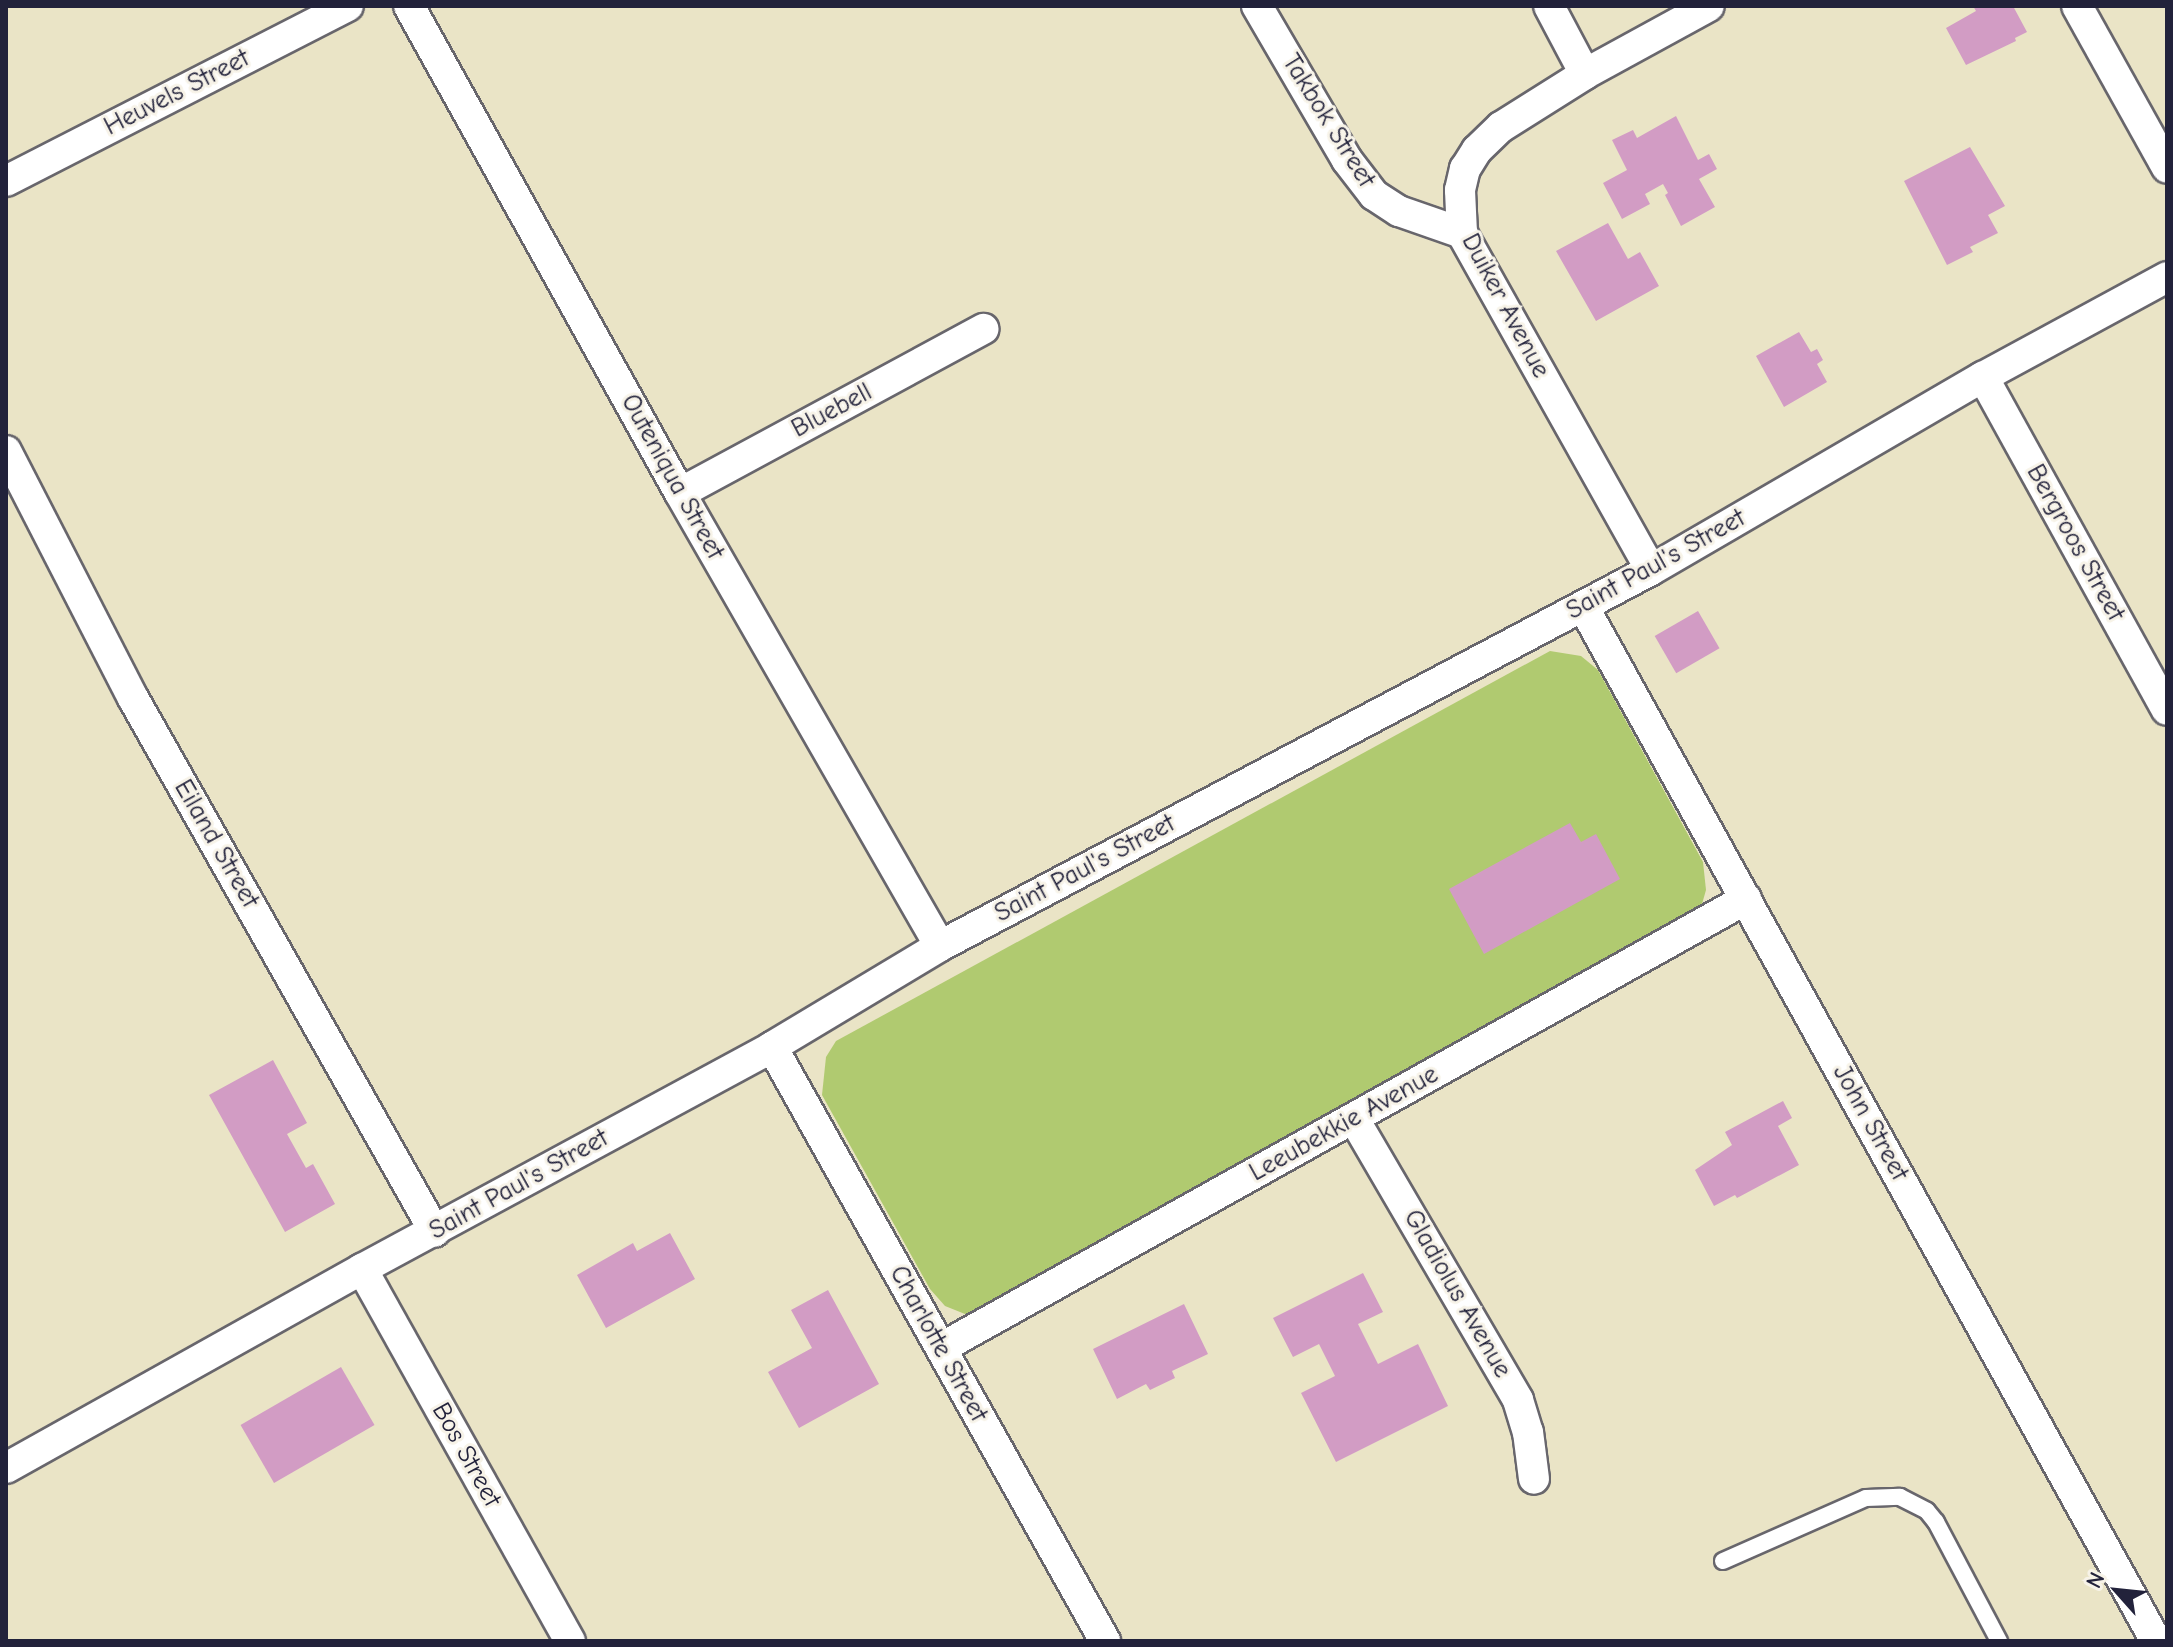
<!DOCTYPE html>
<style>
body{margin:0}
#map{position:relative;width:2173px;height:1647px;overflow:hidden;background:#eae4c6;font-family:"Comic Neue",sans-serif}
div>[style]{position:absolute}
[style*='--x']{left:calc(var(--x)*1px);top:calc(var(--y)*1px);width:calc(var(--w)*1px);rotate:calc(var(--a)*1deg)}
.green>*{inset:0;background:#b0ca70}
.building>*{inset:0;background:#d29cc4;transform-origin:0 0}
.roads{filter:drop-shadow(2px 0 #68666c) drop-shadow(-2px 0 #68666c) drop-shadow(0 2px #68666c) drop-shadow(0 -2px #68666c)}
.service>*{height:16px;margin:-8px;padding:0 8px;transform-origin:8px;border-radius:8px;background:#fff}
.minor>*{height:30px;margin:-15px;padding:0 15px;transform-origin:15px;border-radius:15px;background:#fff}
span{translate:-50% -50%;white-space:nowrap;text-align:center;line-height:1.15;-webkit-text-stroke:6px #f7f3e8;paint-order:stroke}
.street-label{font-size:26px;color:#22223b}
.frame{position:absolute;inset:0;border:8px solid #22223b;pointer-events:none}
.north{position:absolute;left:2077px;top:1551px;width:80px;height:80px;-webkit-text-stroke:6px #f7f3e8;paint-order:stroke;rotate:297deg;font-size:22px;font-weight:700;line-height:32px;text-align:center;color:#22223b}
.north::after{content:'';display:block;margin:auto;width:28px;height:36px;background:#22223b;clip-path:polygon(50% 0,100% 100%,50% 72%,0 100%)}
</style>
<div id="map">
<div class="green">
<i style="clip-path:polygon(1550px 651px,1581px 656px,1598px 670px,1703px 862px,1706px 890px,1702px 904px,1690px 921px,980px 1311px,965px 1314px,945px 1306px,930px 1289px,822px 1095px,826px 1057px,836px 1041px)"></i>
</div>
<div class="building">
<i style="clip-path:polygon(1973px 6px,2013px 6px,2027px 32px,2015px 38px,2016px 41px,1966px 65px,1946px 28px,1976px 11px)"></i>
<i style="clip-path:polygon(1676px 116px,1698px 160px,1709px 154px,1717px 169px,1699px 179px,1715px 207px,1681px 226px,1665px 195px,1668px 193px,1663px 184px,1645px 194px,1650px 204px,1622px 219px,1603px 183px,1627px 170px,1612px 140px,1633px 130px,1637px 138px)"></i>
<i style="clip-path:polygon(1970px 147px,2005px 206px,1988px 215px,1998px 233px,1970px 247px,1973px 252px,1947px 265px,1904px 181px)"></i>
<i style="clip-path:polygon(1608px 223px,1628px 259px,1640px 252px,1659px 286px,1596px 321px,1556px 251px)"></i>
<i style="clip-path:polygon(1799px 332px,1811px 352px,1817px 349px,1823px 360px,1817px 364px,1827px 382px,1784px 407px,1756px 356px)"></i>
<i style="left:1698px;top:611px;width:43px;height:50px;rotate:60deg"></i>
<i style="clip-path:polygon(1570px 823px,1581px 842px,1596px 834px,1620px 879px,1484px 954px,1449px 889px)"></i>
<i style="clip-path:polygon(273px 1060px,307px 1123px,287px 1134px,306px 1168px,313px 1164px,335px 1204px,285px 1232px,209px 1095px)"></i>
<i style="clip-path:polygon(1783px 1101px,1792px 1118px,1778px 1126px,1799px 1165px,1737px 1198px,1735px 1195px,1714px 1206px,1695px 1170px,1732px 1145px,1725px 1132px)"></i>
<i style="clip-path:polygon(670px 1233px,695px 1279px,606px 1328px,577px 1275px,633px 1243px,637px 1251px)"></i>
<i style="clip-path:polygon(1363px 1273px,1383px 1312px,1358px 1324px,1378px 1364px,1418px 1344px,1448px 1406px,1336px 1462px,1301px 1393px,1335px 1376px,1319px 1344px,1293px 1357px,1273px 1318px)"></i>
<i style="clip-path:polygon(828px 1290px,879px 1384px,799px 1428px,768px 1372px,812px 1348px,791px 1310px)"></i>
<i style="clip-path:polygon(1184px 1304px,1208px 1354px,1172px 1371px,1175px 1378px,1150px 1390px,1146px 1384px,1117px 1399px,1093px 1349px)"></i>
<i style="left:341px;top:1367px;width:67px;height:116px;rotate:60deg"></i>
</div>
<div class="roads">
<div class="service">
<i style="--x:1723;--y:1561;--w:156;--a:-23.8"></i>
<i style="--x:1866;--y:1498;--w:34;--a:-2"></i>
<i style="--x:1900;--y:1497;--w:30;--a:27"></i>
<i style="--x:1927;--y:1511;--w:14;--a:51"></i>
<i style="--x:1936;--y:1522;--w:135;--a:62.1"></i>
</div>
<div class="minor">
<i style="--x:409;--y:6;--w:557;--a:60.91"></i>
<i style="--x:680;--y:493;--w:522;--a:60.15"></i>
<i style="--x:1257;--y:6;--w:178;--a:59.7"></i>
<i style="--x:1347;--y:160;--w:44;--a:52.4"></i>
<i style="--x:1374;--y:195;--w:30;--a:33"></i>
<i style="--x:1399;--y:211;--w:67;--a:19.2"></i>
<i style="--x:1549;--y:6;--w:77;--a:62.1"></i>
<i style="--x:2077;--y:6;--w:185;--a:60.9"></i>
<i style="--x:6;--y:181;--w:384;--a:-27.1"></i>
<i style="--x:1983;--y:377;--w:380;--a:61.1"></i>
<i style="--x:6;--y:451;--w:278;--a:62.8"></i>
<i style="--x:133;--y:698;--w:613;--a:60.51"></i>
<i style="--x:680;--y:493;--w:345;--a:-28.4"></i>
<i style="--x:1651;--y:570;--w:386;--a:-119.3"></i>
<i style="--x:1462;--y:233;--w:43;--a:-92.7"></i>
<i style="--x:1460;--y:190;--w:22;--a:-77"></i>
<i style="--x:1465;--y:169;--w:22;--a:-58"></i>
<i style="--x:1477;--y:150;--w:33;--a:-44"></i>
<i style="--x:1501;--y:127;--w:99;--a:-32.2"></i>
<i style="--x:1585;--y:74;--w:141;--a:-28.7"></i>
<i style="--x:1583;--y:606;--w:1183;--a:61.03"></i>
<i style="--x:772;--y:1047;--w:681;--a:60.72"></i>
<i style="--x:1354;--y:1119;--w:325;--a:59.7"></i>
<i style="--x:1518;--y:1400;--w:34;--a:73"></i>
<i style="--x:1528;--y:1432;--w:47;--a:82.7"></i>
<i style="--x:362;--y:1269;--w:426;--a:60.8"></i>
<i style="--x:941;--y:1348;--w:922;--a:-29.15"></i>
<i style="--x:6;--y:1468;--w:408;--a:-29.2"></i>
<i style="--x:362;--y:1269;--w:466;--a:-28.4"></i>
<i style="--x:772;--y:1047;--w:196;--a:-31"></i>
<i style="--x:940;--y:946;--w:804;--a:-27.87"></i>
<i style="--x:1651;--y:570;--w:384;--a:-30.2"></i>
<i style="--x:1983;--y:377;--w:209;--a:-28.5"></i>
</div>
</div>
<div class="street-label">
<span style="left:177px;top:93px;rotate:-27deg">Heuvels Street</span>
<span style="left:1328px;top:121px;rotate:58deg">Takbok Street</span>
<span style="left:1505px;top:306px;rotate:62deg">Duiker Avenue</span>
<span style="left:832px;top:411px;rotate:-28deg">Bluebell</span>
<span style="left:672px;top:477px;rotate:61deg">Outeniqua Street</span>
<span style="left:2075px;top:543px;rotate:61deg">Bergroos Street</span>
<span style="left:1656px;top:565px;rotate:-29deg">Saint Paul's Street</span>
<span style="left:216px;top:844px;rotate:60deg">Eiland Street</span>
<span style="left:1085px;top:869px;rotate:-28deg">Saint Paul's Street</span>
<span style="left:1870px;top:1123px;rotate:61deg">John Street</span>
<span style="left:1344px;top:1124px;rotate:-29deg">Leeubekkie Avenue</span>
<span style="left:519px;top:1185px;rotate:-29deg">Saint Paul's Street</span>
<span style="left:1457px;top:1294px;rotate:60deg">Gladiolus Avenue</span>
<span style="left:938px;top:1344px;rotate:61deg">Charlotte Street</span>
<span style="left:466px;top:1455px;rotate:61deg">Bos Street</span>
</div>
<div class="frame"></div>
<div class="north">N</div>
</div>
